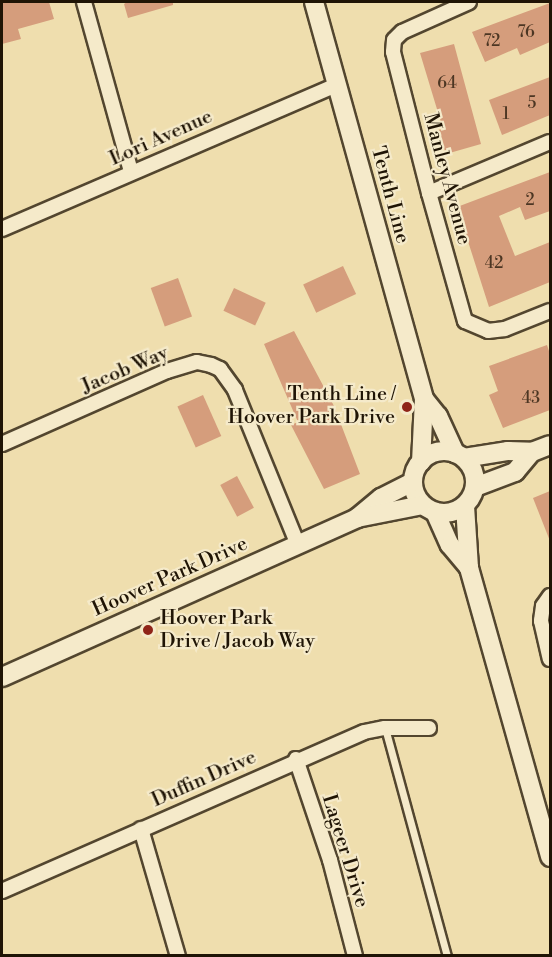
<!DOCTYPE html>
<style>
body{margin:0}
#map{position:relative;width:552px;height:957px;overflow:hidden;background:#efdeae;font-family:"Libre Bodoni",serif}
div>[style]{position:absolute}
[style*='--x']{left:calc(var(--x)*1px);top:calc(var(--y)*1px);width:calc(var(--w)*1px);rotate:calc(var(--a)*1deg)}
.building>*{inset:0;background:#d59d7c;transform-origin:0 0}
.roads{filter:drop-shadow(2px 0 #53462f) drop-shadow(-2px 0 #53462f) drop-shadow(0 2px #53462f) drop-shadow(0 -2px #53462f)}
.service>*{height:7px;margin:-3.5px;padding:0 3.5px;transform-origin:3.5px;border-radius:3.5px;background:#f5eaca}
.minor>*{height:14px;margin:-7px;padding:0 7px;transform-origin:7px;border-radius:7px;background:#f5eaca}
.tertiary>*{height:18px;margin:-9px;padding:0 9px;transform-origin:9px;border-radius:9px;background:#f5eaca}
.tertiary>.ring{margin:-9px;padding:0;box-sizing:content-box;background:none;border:18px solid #f5eaca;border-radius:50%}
.dots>*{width:16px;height:16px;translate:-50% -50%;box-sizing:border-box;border:3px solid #f5eaca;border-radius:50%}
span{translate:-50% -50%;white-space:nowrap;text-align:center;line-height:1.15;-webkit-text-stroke:4.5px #f5eaca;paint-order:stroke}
.number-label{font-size:16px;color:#4c3623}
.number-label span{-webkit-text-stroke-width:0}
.street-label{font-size:20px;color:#1f1405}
.poi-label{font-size:20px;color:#1f1405}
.right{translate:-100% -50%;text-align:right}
.left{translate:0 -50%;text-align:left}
.frame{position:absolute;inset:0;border:3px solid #1f1405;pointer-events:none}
</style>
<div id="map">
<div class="building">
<i style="clip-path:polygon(2px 2px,49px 2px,54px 19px,18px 29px,21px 39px,2px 44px)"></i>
<i style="clip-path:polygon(127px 2px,173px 2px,173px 5px,128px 18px,124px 4px)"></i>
<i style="clip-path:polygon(550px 3px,550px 42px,520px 55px,517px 48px,485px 62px,472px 32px)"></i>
<i style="clip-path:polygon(454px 44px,481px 144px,446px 154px,438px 130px,443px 129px,420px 53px)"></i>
<i style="clip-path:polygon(550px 77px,550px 115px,502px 135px,489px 100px)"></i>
<i style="clip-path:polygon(550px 172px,550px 211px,525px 220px,520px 207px,499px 216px,515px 256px,550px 242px,550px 282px,489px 307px,457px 207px)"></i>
<i style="left:343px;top:266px;width:31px;height:44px;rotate:65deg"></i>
<i style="left:178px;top:278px;width:41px;height:29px;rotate:70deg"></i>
<i style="left:234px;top:288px;width:35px;height:25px;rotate:25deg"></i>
<i style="clip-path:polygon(294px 331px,334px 406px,360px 474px,324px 489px,291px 425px,298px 422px,264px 344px)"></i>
<i style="clip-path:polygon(547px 345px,550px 354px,550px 410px,503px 428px,489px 395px,498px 391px,489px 366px)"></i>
<i style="left:203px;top:395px;width:45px;height:28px;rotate:66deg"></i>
<i style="left:237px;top:476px;width:36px;height:19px;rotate:62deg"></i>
<i style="clip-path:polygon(550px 491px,550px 541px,533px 498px)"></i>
</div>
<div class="roads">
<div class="service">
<i style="--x:385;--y:728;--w:236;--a:74.8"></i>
</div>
<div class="minor">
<i style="--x:84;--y:2;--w:176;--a:74.5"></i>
<i style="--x:469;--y:2;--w:73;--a:155.9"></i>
<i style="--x:402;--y:32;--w:11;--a:135"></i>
<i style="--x:394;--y:40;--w:12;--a:95"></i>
<i style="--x:393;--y:52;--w:146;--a:75.7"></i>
<i style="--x:429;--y:193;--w:133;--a:74.3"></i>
<i style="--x:465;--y:321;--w:25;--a:23"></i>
<i style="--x:488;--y:331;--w:17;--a:-7"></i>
<i style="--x:505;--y:329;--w:48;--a:-21.8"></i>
<i style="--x:429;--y:193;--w:131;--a:-22.9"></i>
<i style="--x:2;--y:229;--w:365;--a:-23.3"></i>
<i style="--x:2;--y:444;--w:180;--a:-23.9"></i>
<i style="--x:167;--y:371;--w:31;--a:-17"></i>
<i style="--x:197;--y:362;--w:14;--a:12"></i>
<i style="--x:211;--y:365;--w:10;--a:24"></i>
<i style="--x:220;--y:369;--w:26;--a:54"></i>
<i style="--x:235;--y:390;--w:167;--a:67.9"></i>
<i style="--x:550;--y:596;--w:12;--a:125"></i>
<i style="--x:543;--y:606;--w:15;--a:98"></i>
<i style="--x:541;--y:621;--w:39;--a:77"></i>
<i style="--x:296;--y:759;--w:107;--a:71.4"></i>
<i style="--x:330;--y:860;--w:99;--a:75.4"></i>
<i style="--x:141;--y:829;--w:132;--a:73.8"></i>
<i style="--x:2;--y:891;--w:395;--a:-23.7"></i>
<i style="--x:364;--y:732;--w:21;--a:-11"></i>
<i style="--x:385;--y:728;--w:44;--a:0"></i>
</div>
<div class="tertiary">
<i style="--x:314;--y:2;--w:412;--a:74.5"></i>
<i style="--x:424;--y:399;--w:63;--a:92.7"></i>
<i style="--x:424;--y:399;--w:22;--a:51"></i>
<i style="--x:438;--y:416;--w:41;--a:65.3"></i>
<i class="ring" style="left:413px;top:451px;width:44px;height:44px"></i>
<i style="--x:464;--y:458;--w:45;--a:-9"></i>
<i style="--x:508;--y:451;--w:24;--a:2"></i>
<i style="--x:532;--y:452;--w:19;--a:-21"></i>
<i style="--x:475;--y:487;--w:43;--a:-20.6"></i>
<i style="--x:515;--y:472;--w:26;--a:-50"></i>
<i style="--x:465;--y:506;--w:62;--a:86.3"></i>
<i style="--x:469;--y:568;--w:300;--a:74.3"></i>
<i style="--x:435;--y:512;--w:36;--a:66"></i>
<i style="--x:450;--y:545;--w:30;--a:50"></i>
<i style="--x:357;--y:518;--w:31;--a:-40"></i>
<i style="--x:381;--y:498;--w:36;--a:-27"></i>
<i style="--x:2;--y:677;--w:389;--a:-24.1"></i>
<i style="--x:357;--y:518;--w:66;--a:-11.3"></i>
</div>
</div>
<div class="dots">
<i style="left:407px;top:407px;background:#8f2418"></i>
<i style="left:148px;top:630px;background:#8f2418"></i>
</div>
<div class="number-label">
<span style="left:526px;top:32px">76</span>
<span style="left:492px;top:41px">72</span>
<span style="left:447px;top:83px">64</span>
<span style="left:532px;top:103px">5</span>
<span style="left:506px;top:114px">1</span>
<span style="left:530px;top:200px">2</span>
<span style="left:494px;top:263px">42</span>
<span style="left:531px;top:398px">43</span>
</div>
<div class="street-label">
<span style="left:161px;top:138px;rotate:-24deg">Lori Avenue</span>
<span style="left:447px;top:179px;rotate:75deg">Manley Avenue</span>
<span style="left:390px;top:195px;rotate:75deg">Tenth Line</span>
<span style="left:125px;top:370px;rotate:-23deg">Jacob Way</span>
<span style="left:170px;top:577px;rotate:-24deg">Hoover Park Drive</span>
<span style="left:204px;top:779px;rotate:-24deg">Duffin Drive</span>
<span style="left:345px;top:851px;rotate:73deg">Lageer Drive</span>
</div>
<div class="poi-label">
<span class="right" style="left:395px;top:406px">Tenth Line /<br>Hoover Park Drive</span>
<span class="left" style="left:160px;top:630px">Hoover Park<br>Drive / Jacob Way</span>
</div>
<div class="frame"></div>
</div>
